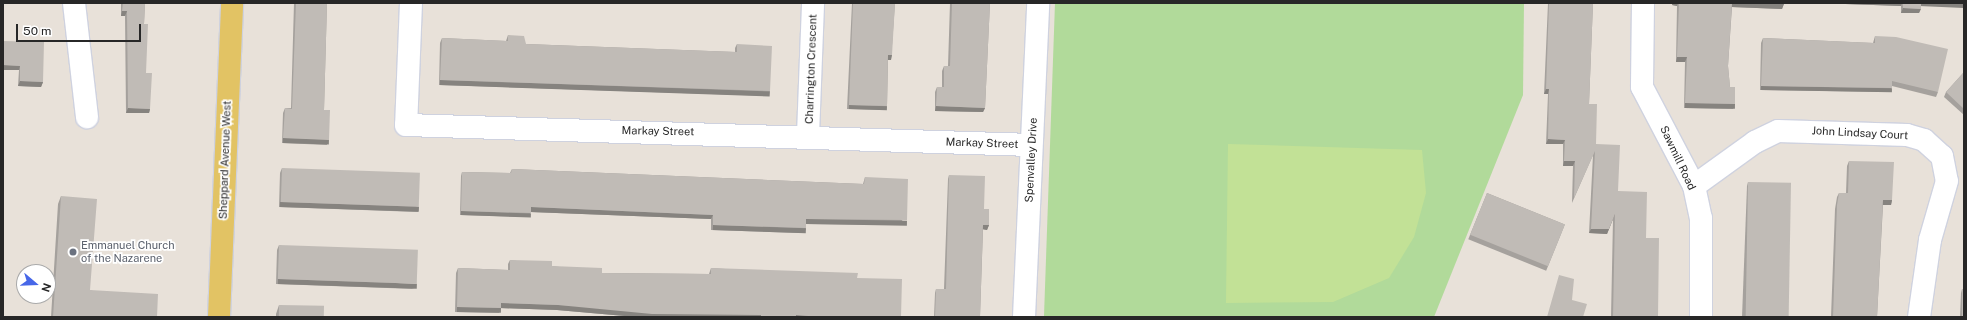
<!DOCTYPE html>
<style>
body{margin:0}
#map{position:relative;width:1967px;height:320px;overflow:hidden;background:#e8e1d9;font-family:"Public Sans",sans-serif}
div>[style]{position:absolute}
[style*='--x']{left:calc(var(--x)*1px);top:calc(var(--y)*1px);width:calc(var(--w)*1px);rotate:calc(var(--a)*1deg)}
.green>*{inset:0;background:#b1da9a}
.pitch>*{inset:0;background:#c2e196}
.roads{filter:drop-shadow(1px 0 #cfd2df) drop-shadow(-1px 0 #cfd2df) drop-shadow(0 1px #cfd2df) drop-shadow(0 -1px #cfd2df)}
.minor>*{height:22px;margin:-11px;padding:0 11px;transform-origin:11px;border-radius:11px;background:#fff}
.major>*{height:22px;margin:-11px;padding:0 11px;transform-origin:11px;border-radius:11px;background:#e2c364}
.wall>*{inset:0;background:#a5a19d;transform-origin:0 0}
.shaded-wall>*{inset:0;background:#86837f;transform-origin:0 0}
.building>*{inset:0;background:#c0bbb6;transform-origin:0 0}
.dots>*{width:11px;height:11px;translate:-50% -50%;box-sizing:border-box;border:2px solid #fff;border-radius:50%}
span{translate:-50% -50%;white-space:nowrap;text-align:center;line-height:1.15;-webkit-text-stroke:3.5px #fff;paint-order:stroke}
.street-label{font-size:11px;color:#272727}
.worship-label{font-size:11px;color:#5b616d}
.left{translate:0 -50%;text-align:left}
.frame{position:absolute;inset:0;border:4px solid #272727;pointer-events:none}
.north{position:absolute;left:16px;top:264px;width:40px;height:40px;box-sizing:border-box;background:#fff;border:1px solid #a9a9a9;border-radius:50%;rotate:109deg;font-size:11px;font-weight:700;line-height:16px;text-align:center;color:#272727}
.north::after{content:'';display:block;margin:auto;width:14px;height:18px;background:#4767e8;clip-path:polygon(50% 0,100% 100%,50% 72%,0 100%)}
.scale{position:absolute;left:16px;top:24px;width:125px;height:18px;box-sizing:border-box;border:2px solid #272727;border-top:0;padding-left:5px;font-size:12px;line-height:14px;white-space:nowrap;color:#272727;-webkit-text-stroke:3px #fff;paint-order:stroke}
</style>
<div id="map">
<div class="green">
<i style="clip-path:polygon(1055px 3px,1524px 3px,1523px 95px,1434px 317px,1044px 316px)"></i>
</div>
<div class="pitch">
<i style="clip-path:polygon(1228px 144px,1422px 150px,1426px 193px,1414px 237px,1389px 278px,1333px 302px,1226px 303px)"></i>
</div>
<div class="roads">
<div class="minor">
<i style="--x:74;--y:3;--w:115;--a:83.5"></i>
<i style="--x:411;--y:3;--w:122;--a:92.3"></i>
<i style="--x:406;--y:125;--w:625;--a:1.83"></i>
<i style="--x:1643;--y:3;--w:84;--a:90.7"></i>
<i style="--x:1642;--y:87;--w:112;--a:62.3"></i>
<i style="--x:1694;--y:186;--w:33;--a:78"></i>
<i style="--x:1701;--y:218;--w:99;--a:90"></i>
<i style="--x:808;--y:135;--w:132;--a:-87.8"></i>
<i style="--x:1694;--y:186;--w:75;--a:-35.8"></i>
<i style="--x:1755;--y:142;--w:25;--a:-26"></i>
<i style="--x:1778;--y:131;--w:129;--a:1.8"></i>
<i style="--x:1907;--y:135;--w:18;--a:16"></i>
<i style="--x:1924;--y:140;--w:24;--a:42"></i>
<i style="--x:1942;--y:156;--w:25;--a:79"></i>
<i style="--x:1947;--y:181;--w:61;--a:106.1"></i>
<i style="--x:1930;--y:240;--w:78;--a:98.1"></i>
<i style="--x:1024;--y:317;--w:314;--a:-87.4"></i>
</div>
<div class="major">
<i style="--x:219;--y:317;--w:314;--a:-87.6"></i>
</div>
</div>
<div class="wall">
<i style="clip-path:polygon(121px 3px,145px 3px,144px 24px,146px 73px,150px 109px,149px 113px,126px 113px,125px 16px,121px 16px)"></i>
<i style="clip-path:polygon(294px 3px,327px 3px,324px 110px,327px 145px,282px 143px,283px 113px,285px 108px,291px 108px)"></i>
<i style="clip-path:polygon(852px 3px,895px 3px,891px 60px,888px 60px,887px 106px,885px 110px,847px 109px)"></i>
<i style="clip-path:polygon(950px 3px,990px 3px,985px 108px,983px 112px,935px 111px,935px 92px,937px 87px,942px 87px,942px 71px,944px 66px,948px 66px)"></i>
<i style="clip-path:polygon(1548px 3px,1593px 3px,1589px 104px,1596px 144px,1618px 191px,1646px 238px,1658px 317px,1611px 317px,1613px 219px,1607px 234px,1589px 233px,1593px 155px,1572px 203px,1573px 166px,1563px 166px,1563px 144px,1546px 144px,1548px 94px,1544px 94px)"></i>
<i style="clip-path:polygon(1672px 3px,1784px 3px,1782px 9px,1732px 7px,1728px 66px,1730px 87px,1735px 104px,1733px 109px,1684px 108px,1685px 62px,1676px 62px,1677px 6px,1672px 5px)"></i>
<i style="clip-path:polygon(1817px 3px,1964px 3px,1921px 6px,1919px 13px,1901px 13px,1901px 6px)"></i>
<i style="clip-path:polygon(508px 35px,526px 44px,735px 52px,735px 48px,737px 44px,770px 91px,769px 96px,439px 85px,440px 43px,442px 38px,506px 41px)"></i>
<i style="clip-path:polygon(1875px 36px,1938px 92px,1936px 97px,1892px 86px,1890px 92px,1760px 90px,1761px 43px,1763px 38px,1873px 43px)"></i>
<i style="clip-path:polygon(3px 41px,43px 82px,41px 87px,18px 86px,19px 70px,3px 70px)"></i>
<i style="clip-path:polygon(1964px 72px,1964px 115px,1944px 97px,1946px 92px)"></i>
<i style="clip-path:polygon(1849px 161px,1892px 200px,1891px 205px,1883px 205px,1877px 317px,1831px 317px,1835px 209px,1837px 197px,1839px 193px,1846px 193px,1847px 166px)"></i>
<i style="clip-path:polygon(282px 168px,419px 207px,418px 212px,279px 207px,280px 173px)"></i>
<i style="clip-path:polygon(512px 169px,863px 184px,865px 177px,906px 225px,806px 224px,806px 228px,804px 233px,711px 230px,711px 219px,531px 212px,529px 217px,460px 215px,461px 176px,462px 172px,510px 173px)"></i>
<i style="clip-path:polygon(949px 175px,984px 209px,989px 225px,987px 230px,983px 229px,980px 317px,934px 317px,935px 293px,936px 289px,944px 289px,948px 179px)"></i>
<i style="clip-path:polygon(1748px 182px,1786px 317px,1742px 317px,1747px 186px)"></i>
<i style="left:1487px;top:193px;width:84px;height:50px;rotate:22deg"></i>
<i style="clip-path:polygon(61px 196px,90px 290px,157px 317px,51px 317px,58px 204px)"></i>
<i style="clip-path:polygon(279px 245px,415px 289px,276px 284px,277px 250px)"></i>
<i style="clip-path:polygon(510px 260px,602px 273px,709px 274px,711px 268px,857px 278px,901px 317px,636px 317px,557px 310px,501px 308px,499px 313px,455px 312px,456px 273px,458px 268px,508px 270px,508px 264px)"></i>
<i style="clip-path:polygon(1962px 289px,1964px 317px,1960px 317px,1961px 293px)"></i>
<i style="clip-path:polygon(279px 305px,324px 317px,276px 317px,276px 314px)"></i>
</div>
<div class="shaded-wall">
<i style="clip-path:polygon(1673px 3px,1678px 3px,1677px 6px,1672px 5px)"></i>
<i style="clip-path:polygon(1732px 3px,1752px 3px,1784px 4px,1782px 9px,1731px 7px)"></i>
<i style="clip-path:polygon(1818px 3px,1902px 3px,1901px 6px)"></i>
<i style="clip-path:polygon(1920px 3px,1964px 3px,1964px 8px,1919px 6px)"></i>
<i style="clip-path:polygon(1903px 8px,1921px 9px,1919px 13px,1901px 13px)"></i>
<i style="clip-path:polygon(122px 11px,127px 11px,125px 16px,121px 16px)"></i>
<i style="clip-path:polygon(888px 55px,892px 55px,891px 60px,886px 60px)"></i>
<i style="clip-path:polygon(1677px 57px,1687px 57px,1685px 62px,1676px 62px)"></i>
<i style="clip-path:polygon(3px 65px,20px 66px,19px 70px,3px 70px)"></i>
<i style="left:440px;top:80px;width:330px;height:5px;rotate:2deg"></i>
<i style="clip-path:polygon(20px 81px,43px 82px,41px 87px,18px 86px)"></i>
<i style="left:1761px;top:86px;width:131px;height:4px;rotate:1deg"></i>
<i style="clip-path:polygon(1546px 89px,1549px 89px,1548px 94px,1544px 94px)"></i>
<i style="left:1685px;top:103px;width:50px;height:5px;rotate:1deg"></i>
<i style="left:849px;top:105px;width:38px;height:4px;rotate:2deg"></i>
<i style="clip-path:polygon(936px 106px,985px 108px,983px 112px,935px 111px)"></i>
<i style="clip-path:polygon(128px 108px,150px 109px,149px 113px,126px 113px)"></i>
<i style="left:283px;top:138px;width:46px;height:5px;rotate:2deg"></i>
<i style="clip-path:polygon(1548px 139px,1565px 140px,1563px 144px,1546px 144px)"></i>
<i style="clip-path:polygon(1564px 161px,1575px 161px,1573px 166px,1563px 166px)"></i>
<i style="clip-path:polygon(1883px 200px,1892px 200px,1891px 205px,1881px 205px)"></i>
<i style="left:280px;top:202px;width:139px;height:5px;rotate:2deg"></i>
<i style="clip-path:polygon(531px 207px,713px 215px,711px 219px,530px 212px)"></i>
<i style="left:461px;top:211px;width:70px;height:4px;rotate:2deg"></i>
<i style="clip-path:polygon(1615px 214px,1607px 234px,1589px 233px,1591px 229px)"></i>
<i style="left:806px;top:219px;width:101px;height:5px;rotate:1deg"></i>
<i style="left:713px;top:225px;width:93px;height:5px;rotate:2deg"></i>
<i style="clip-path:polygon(983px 225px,989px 225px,987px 230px,981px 229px)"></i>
<i style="left:278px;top:279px;width:139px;height:5px;rotate:2deg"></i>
<i style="clip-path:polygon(501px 303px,558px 305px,761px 315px,761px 317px,636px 317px,557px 310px,499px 308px)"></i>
<i style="left:457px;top:307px;width:44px;height:5px;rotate:1deg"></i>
<i style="clip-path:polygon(796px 315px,821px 317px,796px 317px)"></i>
</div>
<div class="building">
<i style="clip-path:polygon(123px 3px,145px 3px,144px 24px,148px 24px,146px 73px,152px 73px,150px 109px,128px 108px,127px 11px,122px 11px)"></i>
<i style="clip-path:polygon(296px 3px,327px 3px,324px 110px,330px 110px,329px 140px,283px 138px,285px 108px,292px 109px)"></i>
<i style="clip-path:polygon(853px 3px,895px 3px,892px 55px,888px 55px,887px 106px,849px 105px)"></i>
<i style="clip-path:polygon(952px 3px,990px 3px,985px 108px,936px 106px,937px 87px,944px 87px,944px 66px,950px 66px)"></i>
<i style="clip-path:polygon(1549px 3px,1593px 3px,1589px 104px,1597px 104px,1596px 144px,1620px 145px,1618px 191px,1647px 192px,1646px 238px,1659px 238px,1658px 317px,1613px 317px,1615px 214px,1609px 229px,1591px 229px,1595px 151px,1574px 198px,1575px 161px,1564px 161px,1565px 140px,1548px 139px,1549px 89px,1546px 89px)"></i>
<i style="clip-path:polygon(1679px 3px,1732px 3px,1728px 66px,1730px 87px,1735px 87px,1735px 104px,1685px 103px,1687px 57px,1677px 57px)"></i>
<i style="clip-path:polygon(1752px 3px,1784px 3px,1784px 4px)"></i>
<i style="clip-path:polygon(1903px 3px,1921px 3px,1921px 9px,1903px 8px)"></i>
<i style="clip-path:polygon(508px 35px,524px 36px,526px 44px,737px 52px,737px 44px,772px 46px,770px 91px,440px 80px,442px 38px,508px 41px)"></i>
<i style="clip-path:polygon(1875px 36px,1896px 37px,1948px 49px,1938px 92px,1892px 81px,1892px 88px,1761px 86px,1763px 38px,1875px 43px)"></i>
<i style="clip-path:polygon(3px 41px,44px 42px,43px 82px,20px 81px,20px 66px,3px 65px)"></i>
<i style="clip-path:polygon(1964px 72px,1964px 109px,1946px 92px)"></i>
<i style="clip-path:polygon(1849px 161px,1894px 162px,1892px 200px,1883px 200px,1877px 317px,1833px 317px,1837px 205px,1839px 193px,1848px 193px)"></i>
<i style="left:282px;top:168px;width:138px;height:34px;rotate:2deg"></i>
<i style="clip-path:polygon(512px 169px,864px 184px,865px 177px,908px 179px,907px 220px,806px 219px,806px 228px,713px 225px,713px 215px,531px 207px,531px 213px,461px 211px,462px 172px,511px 173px)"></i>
<i style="clip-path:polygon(949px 175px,985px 176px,984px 209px,989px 209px,989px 225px,983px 225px,980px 317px,935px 317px,936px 289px,946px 289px)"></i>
<i style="left:1748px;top:182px;width:43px;height:135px;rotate:1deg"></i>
<i style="left:1487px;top:193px;width:84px;height:45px;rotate:22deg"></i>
<i style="clip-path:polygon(61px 196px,97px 199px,90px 290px,158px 294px,157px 317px,53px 317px)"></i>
<i style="left:279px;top:245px;width:139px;height:34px;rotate:2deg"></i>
<i style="clip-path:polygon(510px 260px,552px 261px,552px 266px,602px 268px,602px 273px,711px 274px,711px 268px,858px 273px,857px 278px,902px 279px,901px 317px,821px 317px,796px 315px,796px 317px,761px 317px,761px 315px,652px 314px,558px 305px,501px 303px,501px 308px,457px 307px,458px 268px,510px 270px)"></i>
<i style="clip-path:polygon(1559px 275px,1574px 279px,1572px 300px,1587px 304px,1583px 317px,1547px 317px)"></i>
<i style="left:1962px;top:289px;width:2px;height:28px"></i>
<i style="left:279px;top:305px;width:45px;height:12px;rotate:1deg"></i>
</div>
<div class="dots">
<i style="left:73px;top:252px;background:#6b7280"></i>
</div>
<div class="street-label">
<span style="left:811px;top:69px;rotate:-88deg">Charrington Crescent</span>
<span style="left:658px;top:131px;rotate:1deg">Markay Street</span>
<span style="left:1860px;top:133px;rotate:3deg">John Lindsay Court</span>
<span style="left:982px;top:143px;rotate:2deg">Markay Street</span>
<span style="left:1678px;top:158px;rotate:65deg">Sawmill Road</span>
<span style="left:225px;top:160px;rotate:-88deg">Sheppard Avenue West</span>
<span style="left:1031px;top:160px;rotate:-87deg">Spenvalley Drive</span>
</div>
<div class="worship-label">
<span class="left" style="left:81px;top:252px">Emmanuel Church<br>of the Nazarene</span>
</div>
<div class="frame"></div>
<div class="north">N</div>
<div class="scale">50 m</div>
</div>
